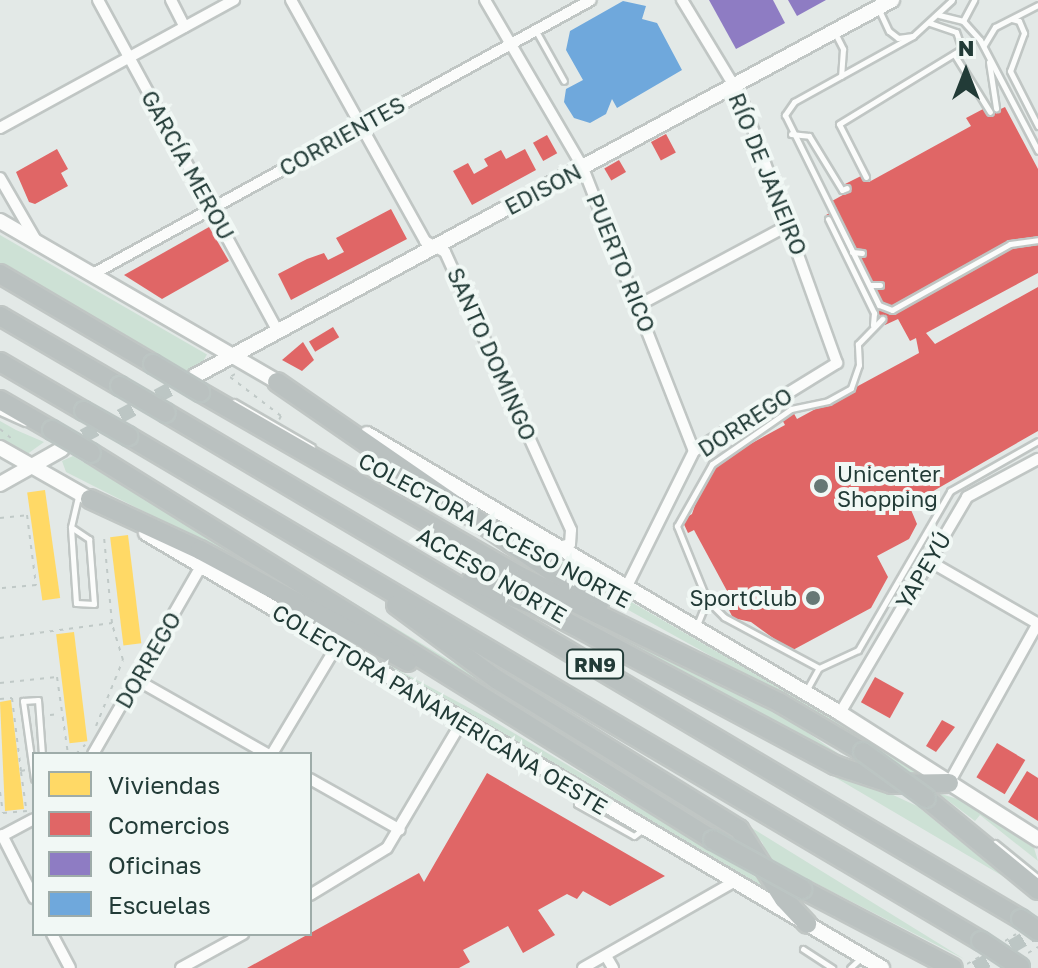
<!DOCTYPE html>
<meta charset="utf-8">
<style>
body{margin:0}
#map{position:relative;width:1038px;height:968px;overflow:hidden;background:#e3e9e7;font-family:"Golos Text",sans-serif}
div>[style]{position:absolute}
[style*='--x']{left:calc(var(--x)*1px);top:calc(var(--y)*1px);width:calc(var(--w)*1px);rotate:calc(var(--a)*1deg)}
.green>*{inset:0;background:#cde1d5;transform-origin:0 0}
.homes>*{inset:0;background:#ffd966;transform-origin:0 0}
.shops>*{inset:0;background:#e06666;transform-origin:0 0}
.offices>*{inset:0;background:#8e7cc3}
.schools>*{inset:0;background:#6fa8dc}
.secondary-tunnel>*{height:14px;margin-top:-7px;transform-origin:0;background:repeating-linear-gradient(90deg,#bcc6c4 0 14px,transparent 0 21px)}
.path>*{height:2px;margin-top:-1px;transform-origin:0;background:repeating-linear-gradient(90deg,#c0c9c7 0 4px,transparent 0 10px)}
.roads{filter:drop-shadow(2px 0 #c0c6c4) drop-shadow(-2px 0 #c0c6c4) drop-shadow(0 2px #c0c6c4) drop-shadow(0 -2px #c0c6c4)}
.lane>*{height:5px;margin:-2.5px;padding:0 2.5px;transform-origin:2.5px;border-radius:2.5px;background:#fbfcfb}
.street>*{height:10px;margin:-5px;padding:0 5px;transform-origin:5px;border-radius:5px;background:#fbfcfb}
.secondary>*{height:14px;margin:-7px;padding:0 7px;transform-origin:7px;border-radius:7px;background:#fbfcfb}
.highway>*{height:18px;margin:-9px;padding:0 9px;transform-origin:9px;border-radius:9px;background:#bac1c0}
.bridges{filter:drop-shadow(2px 0 #bcc5c3) drop-shadow(-2px 0 #bcc5c3) drop-shadow(0 2px #bcc5c3) drop-shadow(0 -2px #bcc5c3)}
.highway-bridge>*{height:18px;margin:-9px;padding:0 9px;transform-origin:9px;border-radius:9px;background:#bac1c0}
.dots>*{width:22px;height:22px;translate:-50% -50%;box-sizing:border-box;border:4px solid #f1f8f5;border-radius:50%}
span{translate:-50% -50%;white-space:nowrap;text-align:center;line-height:1.15;-webkit-text-stroke:8px #f1f8f5;paint-order:stroke}
.shield-label span{padding:2px 6px;background:#f1f8f5;border:2px solid;border-radius:6px;-webkit-text-stroke-width:0}
.shield-label{font-size:20px;color:#223b37;font-weight:700}
.street-label{font-size:22px;color:#223b37}
.poi-label{font-size:22px;color:#223b37}
.left{translate:0 -50%;text-align:left}
.right{translate:-100% -50%;text-align:right}
.legend{position:absolute;left:32px;top:752px;width:280px;height:184px;box-sizing:border-box;background:#f1f8f5;border:2px solid #9eaca9;margin:0;padding:10px 14px;list-style:none;font-size:24px;color:#223b37}
.legend li{display:flex;align-items:center;gap:16px;height:40px}
.legend b{width:40px;border:2px solid #9eaca9}
.north{position:absolute;left:926px;top:32px;width:80px;height:80px;-webkit-text-stroke:6px #f1f8f5;paint-order:stroke;rotate:0deg;font-size:22px;font-weight:700;line-height:32px;text-align:center;color:#223b37}
.north::after{content:'';display:block;margin:auto;width:28px;height:36px;background:#223b37;clip-path:polygon(50% 0,100% 100%,50% 72%,0 100%)}
</style>
<div id="map">
<div class="green">
<i style="left:0;top:235px;width:239px;height:26px;rotate:30deg"></i>
<i style="clip-path:polygon(0 421px,16px 430px,44px 442px,26px 455px,0 440px)"></i>
<i style="clip-path:polygon(73px 456px,295px 588px,66px 472px,62px 461px)"></i>
<i style="clip-path:polygon(464px 505px,931px 776px,918px 781px,815px 714px,605px 597px)"></i>
<i style="clip-path:polygon(284px 561px,705px 814px,742px 845px,556px 734px)"></i>
<i style="clip-path:polygon(220px 574px,497px 723px,764px 882px,771px 901px)"></i>
<i style="clip-path:polygon(514px 583px,782px 715px,859px 768px)"></i>
<i style="clip-path:polygon(765px 736px,917px 806px,1006px 878px)"></i>
<i style="clip-path:polygon(938px 793px,964px 801px,1034px 848px,1038px 861px,980px 815px,975px 821px)"></i>
<i style="clip-path:polygon(739px 820px,964px 959px,770px 860px,762px 842px)"></i>
</div>
<div class="homes">
<i style="left:45px;top:490px;width:109px;height:18px;rotate:82deg"></i>
<i style="left:128px;top:535px;width:109px;height:18px;rotate:83deg"></i>
<i style="left:74px;top:632px;width:110px;height:18px;rotate:83deg"></i>
<i style="clip-path:polygon(11px 700px,24px 809px,5px 811px,0 702px)"></i>
</div>
<div class="shops">
<i style="clip-path:polygon(1005px 107px,1038px 169px,1038px 273px,926px 333px,935px 344px,1038px 287px,1038px 431px,909px 505px,917px 524px,909px 539px,877px 556px,888px 577px,871px 608px,791px 651px,751px 622px,733px 618px,727px 606px,733px 602px,694px 530px,688px 533px,682px 520px,692px 514px,708px 467px,785px 425px,780px 416px,792px 410px,797px 419px,919px 353px,916px 338px,910px 341px,898px 319px,885px 325px,826px 215px,837px 209px,832px 201px,850px 191px,845px 184px,865px 174px,869px 182px,971px 126px,966px 118px,985px 108px,990px 114px)"></i>
<i style="left:666px;top:134px;width:21px;height:17px;rotate:62deg"></i>
<i style="left:547px;top:135px;width:21px;height:16px;rotate:61deg"></i>
<i style="clip-path:polygon(57px 149px,68px 169px,61px 173px,68px 186px,35px 204px,29px 202px,16px 172px)"></i>
<i style="clip-path:polygon(525px 149px,536px 170px,472px 205px,453px 171px,468px 163px,474px 174px,488px 166px,484px 159px,501px 150px,506px 159px)"></i>
<i style="left:619px;top:160px;width:14px;height:17px;rotate:60deg"></i>
<i style="clip-path:polygon(391px 209px,407px 239px,291px 300px,278px 274px,307px 259px,324px 253px,328px 260px,344px 252px,336px 238px)"></i>
<i style="clip-path:polygon(209px 227px,229px 261px,162px 299px,124px 275px)"></i>
<i style="left:333px;top:327px;width:12px;height:28px;rotate:59deg"></i>
<i style="clip-path:polygon(303px 342px,314px 360px,302px 371px,282px 360px)"></i>
<i style="left:875px;top:677px;width:33px;height:29px;rotate:29deg"></i>
<i style="clip-path:polygon(942px 720px,955px 727px,936px 752px,926px 746px)"></i>
<i style="left:997px;top:743px;width:33px;height:40px;rotate:31deg"></i>
<i style="clip-path:polygon(1027px 771px,1038px 778px,1038px 821px,1008px 802px)"></i>
<i style="clip-path:polygon(487px 773px,665px 876px,610px 906px,583px 891px,577px 899px,567px 894px,538px 910px,555px 935px,523px 953px,508px 926px,463px 950px,470px 962px,459px 968px,247px 968px,419px 873px,424px 882px)"></i>
</div>
<div class="offices">
<i style="clip-path:polygon(709px 0,773px 0,785px 23px,736px 49px)"></i>
<i style="clip-path:polygon(788px 0,826px 0,797px 16px)"></i>
</div>
<div class="schools">
<i style="clip-path:polygon(623px 1px,646px 6px,642px 19px,657px 23px,682px 70px,617px 108px,612px 99px,606px 114px,590px 123px,574px 118px,564px 102px,566px 89px,583px 80px,566px 50px,570px 31px)"></i>
</div>
<div class="secondary-tunnel">
<i style="--x:65;--y:446;--w:143;--a:-28.4"></i>
<i style="--x:975;--y:968;--w:73;--a:-30.4"></i>
</div>
<div class="path">
<i style="--x:235;--y:374;--w:6;--a:149"></i>
<i style="--x:230;--y:377;--w:64;--a:37.4"></i>
<i style="--x:281;--y:416;--w:4;--a:117"></i>
<i style="--x:0;--y:429;--w:16;--a:40"></i>
<i style="--x:0;--y:518;--w:27;--a:-6"></i>
<i style="--x:27;--y:515;--w:71;--a:82.7"></i>
<i style="--x:36;--y:585;--w:36;--a:175"></i>
<i style="--x:0;--y:638;--w:113;--a:-7.6"></i>
<i style="--x:112;--y:623;--w:86;--a:-95.3"></i>
<i style="--x:0;--y:683;--w:57;--a:-6"></i>
<i style="--x:57;--y:677;--w:78;--a:81.9"></i>
<i style="--x:0;--y:699;--w:12;--a:-5"></i>
<i style="--x:12;--y:698;--w:74;--a:83"></i>
<i style="--x:21;--y:771;--w:5;--a:-11"></i>
<i style="--x:50;--y:715;--w:10;--a:-6"></i>
<i style="--x:96;--y:726;--w:71;--a:-67.8"></i>
<i style="--x:123;--y:660;--w:38;--a:-107"></i>
<i style="--x:76;--y:754;--w:13;--a:-45"></i>
<i style="--x:21;--y:772;--w:37;--a:82"></i>
<i style="--x:0;--y:792;--w:21;--a:82"></i>
<i style="--x:3;--y:813;--w:24;--a:-5"></i>
<i style="--x:1005;--y:941;--w:13;--a:-32"></i>
<i style="--x:1028;--y:953;--w:12;--a:-31"></i>
<i style="--x:967;--y:964;--w:14;--a:-30"></i>
</div>
<div class="roads">
<div class="lane">
<i style="--x:879;--y:10;--w:23;--a:65"></i>
<i style="--x:889;--y:31;--w:11;--a:38"></i>
<i style="--x:898;--y:38;--w:15;--a:-8"></i>
<i style="--x:913;--y:36;--w:53;--a:-42.7"></i>
<i style="--x:939;--y:15;--w:25;--a:14"></i>
<i style="--x:963;--y:21;--w:25;--a:48"></i>
<i style="--x:980;--y:40;--w:125;--a:62.4"></i>
<i style="--x:1012;--y:19;--w:7;--a:16"></i>
<i style="--x:1019;--y:21;--w:13;--a:67"></i>
<i style="--x:1024;--y:33;--w:40;--a:110.2"></i>
<i style="--x:1010;--y:71;--w:62;--a:63"></i>
<i style="--x:963;--y:21;--w:24;--a:-62"></i>
<i style="--x:536;--y:31;--w:57;--a:60.8"></i>
<i style="--x:835;--y:33;--w:18;--a:63"></i>
<i style="--x:843;--y:49;--w:27;--a:94"></i>
<i style="--x:913;--y:36;--w:136;--a:151"></i>
<i style="--x:794;--y:102;--w:16;--a:125"></i>
<i style="--x:785;--y:115;--w:212;--a:63.7"></i>
<i style="--x:879;--y:305;--w:14;--a:21"></i>
<i style="--x:892;--y:310;--w:135;--a:-29.2"></i>
<i style="--x:1010;--y:244;--w:28;--a:-8"></i>
<i style="--x:984;--y:45;--w:21;--a:-59"></i>
<i style="--x:995;--y:27;--w:48;--a:-27.1"></i>
<i style="--x:954;--y:54;--w:68;--a:58.2"></i>
<i style="--x:989;--y:62;--w:47;--a:81.3"></i>
<i style="--x:791;--y:134;--w:18;--a:6"></i>
<i style="--x:809;--y:136;--w:63;--a:58.6"></i>
<i style="--x:842;--y:190;--w:5;--a:-22"></i>
<i style="--x:866;--y:177;--w:59;--a:-117"></i>
<i style="--x:839;--y:124;--w:144;--a:-31.4"></i>
<i style="--x:962;--y:49;--w:18;--a:-109"></i>
<i style="--x:956;--y:32;--w:28;--a:-161"></i>
<i style="--x:828;--y:219;--w:105;--a:63.9"></i>
<i style="--x:874;--y:313;--w:12;--a:95"></i>
<i style="--x:852;--y:252;--w:10;--a:6"></i>
<i style="--x:870;--y:285;--w:10;--a:0"></i>
<i style="--x:234;--y:402;--w:90;--a:30"></i>
<i style="--x:0;--y:412;--w:27;--a:24"></i>
<i style="--x:71;--y:527;--w:22;--a:34"></i>
<i style="--x:89;--y:539;--w:65;--a:85.6"></i>
<i style="--x:94;--y:604;--w:18;--a:-177"></i>
<i style="--x:76;--y:603;--w:76;--a:-93.8"></i>
<i style="--x:71;--y:527;--w:32;--a:-77"></i>
<i style="--x:697;--y:625;--w:27;--a:-68"></i>
<i style="--x:819;--y:668;--w:108;--a:-151.8"></i>
<i style="--x:724;--y:617;--w:24;--a:-135"></i>
<i style="--x:707;--y:600;--w:80;--a:-112.1"></i>
<i style="--x:677;--y:526;--w:71;--a:-60.6"></i>
<i style="--x:712;--y:464;--w:96;--a:-34.8"></i>
<i style="--x:791;--y:409;--w:38;--a:-12"></i>
<i style="--x:828;--y:401;--w:26;--a:-29"></i>
<i style="--x:851;--y:388;--w:24;--a:-71"></i>
<i style="--x:859;--y:365;--w:21;--a:-93"></i>
<i style="--x:858;--y:344;--w:35;--a:-46"></i>
<i style="--x:806;--y:691;--w:26;--a:-61"></i>
<i style="--x:819;--y:668;--w:43;--a:-24.8"></i>
<i style="--x:858;--y:650;--w:184;--a:-59.9"></i>
<i style="--x:950;--y:491;--w:101;--a:-29.6"></i>
<i style="--x:34;--y:779;--w:79;--a:-98"></i>
<i style="--x:23;--y:701;--w:15;--a:-4"></i>
<i style="--x:38;--y:700;--w:54;--a:85.8"></i>
<i style="--x:580;--y:794;--w:10;--a:107"></i>
<i style="--x:577;--y:804;--w:65;--a:29.3"></i>
<i style="--x:634;--y:836;--w:10;--a:-37"></i>
<i style="--x:995;--y:843;--w:55;--a:39.1"></i>
<i style="--x:803;--y:949;--w:35;--a:33"></i>
<i style="--x:850;--y:968;--w:16;--a:-43"></i>
</div>
<div class="street">
<i style="--x:98;--y:0;--w:377;--a:61.5"></i>
<i style="--x:171;--y:0;--w:30;--a:63"></i>
<i style="--x:291;--y:0;--w:276;--a:60.9"></i>
<i style="--x:425;--y:241;--w:23;--a:29"></i>
<i style="--x:445;--y:252;--w:305;--a:65.6"></i>
<i style="--x:571;--y:530;--w:14;--a:94"></i>
<i style="--x:570;--y:544;--w:11;--a:165"></i>
<i style="--x:485;--y:0;--w:194;--a:59.7"></i>
<i style="--x:583;--y:168;--w:304;--a:68.6"></i>
<i style="--x:0;--y:128;--w:267;--a:-28.7"></i>
<i style="--x:0;--y:178;--w:74;--a:60"></i>
<i style="--x:93;--y:274;--w:568;--a:-28.82"></i>
<i style="--x:639;--y:305;--w:172;--a:-28.1"></i>
<i style="--x:929;--y:561;--w:125;--a:29.9"></i>
<i style="--x:626;--y:588;--w:153;--a:-63.6"></i>
<i style="--x:694;--y:451;--w:168;--a:-31.6"></i>
<i style="--x:837;--y:363;--w:281;--a:-109.8"></i>
<i style="--x:742;--y:99;--w:116;--a:-121.2"></i>
<i style="--x:137;--y:680;--w:150;--a:29.6"></i>
<i style="--x:840;--y:713;--w:251;--a:-59.5"></i>
<i style="--x:967;--y:497;--w:81;--a:-28.2"></i>
<i style="--x:93;--y:754;--w:217;--a:-60.1"></i>
<i style="--x:272;--y:754;--w:125;--a:-59.1"></i>
<i style="--x:310;--y:779;--w:103;--a:29.5"></i>
<i style="--x:949;--y:783;--w:183;--a:-60.9"></i>
<i style="--x:2;--y:835;--w:71;--a:63.1"></i>
<i style="--x:0;--y:837;--w:38;--a:-28"></i>
<i style="--x:310;--y:895;--w:90;--a:-31.4"></i>
<i style="--x:387;--y:848;--w:145;--a:-59.4"></i>
<i style="--x:52;--y:934;--w:38;--a:62"></i>
<i style="--x:606;--y:956;--w:14;--a:60"></i>
<i style="--x:181;--y:968;--w:71;--a:-28.7"></i>
<i style="--x:583;--y:968;--w:172;--a:-29.7"></i>
</div>
<div class="secondary">
<i style="--x:0;--y:221;--w:327;--a:30.1"></i>
<i style="--x:195;--y:376;--w:792;--a:-28.34"></i>
<i style="--x:367;--y:434;--w:549;--a:30.53"></i>
<i style="--x:840;--y:713;--w:235;--a:32.5"></i>
<i style="--x:0;--y:448;--w:112;--a:29.6"></i>
<i style="--x:0;--y:484;--w:71;--a:-29.4"></i>
<i style="--x:146;--y:533;--w:855;--a:30.58"></i>
</div>
<div class="highway">
<i style="--x:0;--y:274;--w:178;--a:30.5"></i>
<i style="--x:0;--y:316;--w:139;--a:30.3"></i>
<i style="--x:0;--y:362;--w:97;--a:30.3"></i>
<i style="--x:277;--y:382;--w:391;--a:34.6"></i>
<i style="--x:200;--y:392;--w:374;--a:29.9"></i>
<i style="--x:524;--y:578;--w:285;--a:26"></i>
<i style="--x:780;--y:703;--w:96;--a:30.6"></i>
<i style="--x:0;--y:400;--w:60;--a:30"></i>
<i style="--x:166;--y:413;--w:994;--a:30.62"></i>
<i style="--x:128;--y:436;--w:991;--a:30.63"></i>
<i style="--x:91;--y:453;--w:733;--a:31.89"></i>
<i style="--x:90;--y:499;--w:121;--a:24.9"></i>
<i style="--x:200;--y:550;--w:236;--a:28.3"></i>
<i style="--x:471;--y:581;--w:73;--a:20.9"></i>
<i style="--x:539;--y:607;--w:336;--a:28.1"></i>
<i style="--x:835;--y:765;--w:60;--a:18.4"></i>
<i style="--x:892;--y:784;--w:57;--a:-1"></i>
<i style="--x:396;--y:605;--w:124;--a:36.5"></i>
<i style="--x:496;--y:679;--w:286;--a:31.7"></i>
<i style="--x:739;--y:829;--w:83;--a:57.3"></i>
<i style="--x:784;--y:899;--w:34;--a:47"></i>
<i style="--x:926;--y:798;--w:145;--a:39.4"></i>
<i style="--x:802;--y:889;--w:170;--a:27.6"></i>
</div>
</div>
<div class="bridges">
<div class="highway-bridge">
<i style="--x:153;--y:364;--w:55;--a:30.8"></i>
<i style="--x:120;--y:386;--w:53;--a:30.4"></i>
<i style="--x:84;--y:411;--w:51;--a:29.6"></i>
<i style="--x:52;--y:430;--w:45;--a:30.5"></i>
<i style="--x:863;--y:752;--w:78;--a:36.1"></i>
<i style="--x:713;--y:840;--w:102;--a:28.8"></i>
<i style="--x:1021;--y:919;--w:21;--a:35"></i>
<i style="--x:981;--y:941;--w:47;--a:33.7"></i>
</div>
</div>
<div class="dots">
<i style="left:821px;top:486px;background:#667875"></i>
<i style="left:813px;top:598px;background:#667875"></i>
</div>
<div class="shield-label">
<span style="left:595px;top:664px">RN9</span>
</div>
<div class="street-label">
<span style="left:342px;top:136px;rotate:-29deg">CORRIENTES</span>
<span style="left:188px;top:165px;rotate:61deg">GARCÍA MEROU</span>
<span style="left:768px;top:174px;rotate:68deg">RÍO DE JANEIRO</span>
<span style="left:543px;top:189px;rotate:-28deg">EDISON</span>
<span style="left:621px;top:263px;rotate:68deg">PUERTO RICO</span>
<span style="left:492px;top:354px;rotate:66deg">SANTO DOMINGO</span>
<span style="left:745px;top:422px;rotate:-33deg">DORREGO</span>
<span style="left:495px;top:530px;rotate:28deg">COLECTORA ACCESO NORTE</span>
<span style="left:923px;top:570px;rotate:-59deg">YAPEYÚ</span>
<span style="left:492px;top:575px;rotate:30deg">ACCESO NORTE</span>
<span style="left:148px;top:660px;rotate:-60deg">DORREGO</span>
<span style="left:440px;top:709px;rotate:31deg">COLECTORA PANAMERICANA OESTE</span>
</div>
<div class="poi-label">
<span class="left" style="left:837px;top:486px">Unicenter<br>Shopping</span>
<span class="right" style="left:797px;top:598px">SportClub</span>
</div>
<ul class="legend">
<li><b style="height:22px;background:#ffd966"></b>Viviendas</li>
<li><b style="height:22px;background:#e06666"></b>Comercios</li>
<li><b style="height:22px;background:#8e7cc3"></b>Oficinas</li>
<li><b style="height:22px;background:#6fa8dc"></b>Escuelas</li>
</ul>
<div class="north">N</div>
</div>
